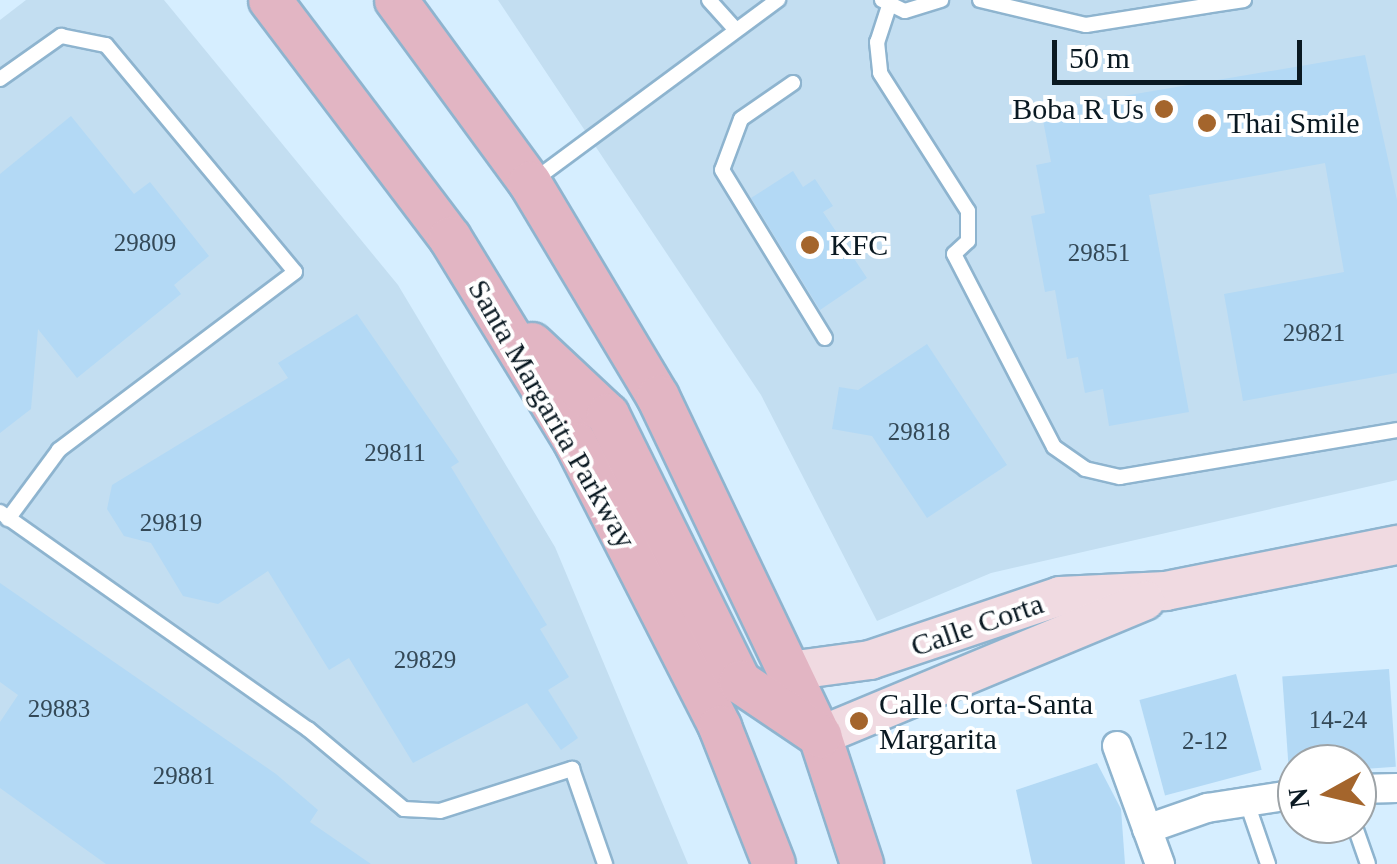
<!DOCTYPE html>
<style>
body{margin:0}
#map{position:relative;width:1397px;height:864px;overflow:hidden;background:#d6eeff;font-family:"Times New Roman",serif}
div>[style]{position:absolute}
[style*='--x']{left:calc(var(--x)*1px);top:calc(var(--y)*1px);width:calc(var(--w)*1px);rotate:calc(var(--a)*1deg)}
.built>*{inset:0;background:#c3def1}
.building>*{inset:0;background:#b3d9f5;transform-origin:0 0}
.roads{filter:drop-shadow(2px 0 #8eb4cf) drop-shadow(-2px 0 #8eb4cf) drop-shadow(0 2px #8eb4cf) drop-shadow(0 -2px #8eb4cf)}
.lane>*{height:14px;margin:-7px;padding:0 7px;transform-origin:7px;border-radius:7px;background:#fff}
.street>*{height:28px;margin:-14px;padding:0 14px;transform-origin:14px;border-radius:14px;background:#fff}
.secondary>*{height:38px;margin:-19px;padding:0 19px;transform-origin:19px;border-radius:19px;background:#f0dae1}
.primary>*{height:42px;margin:-21px;padding:0 21px;transform-origin:21px;border-radius:21px;background:#e2b5c3}
.dots>*{width:28px;height:28px;translate:-50% -50%;box-sizing:border-box;border:5px solid #fff;border-radius:50%}
span{translate:-50% -50%;white-space:nowrap;text-align:center;line-height:1.15;-webkit-text-stroke:8px #fff;paint-order:stroke}
.number-label{font-size:25px;color:#344957}
.number-label span{-webkit-text-stroke-width:0}
.poi-label{font-size:30px;color:#0a1922}
.right{translate:-100% -50%;text-align:right}
.left{translate:0 -50%;text-align:left}
.street-label{font-size:30px;color:#0a1922}
.north{position:absolute;left:1277px;top:744px;width:100px;height:100px;box-sizing:border-box;background:#fff;border:2px solid #9da3a7;border-radius:50%;rotate:262deg;font-size:28px;font-weight:700;line-height:40px;text-align:center;color:#0a1922}
.north::after{content:'';display:block;margin:auto;width:35px;height:45px;background:#a4652c;clip-path:polygon(50% 0,100% 100%,50% 72%,0 100%)}
.scale{position:absolute;left:1052px;top:40px;width:250px;height:45px;box-sizing:border-box;border:5px solid #0a1922;border-top:0;padding-left:12px;font-size:30px;line-height:35px;white-space:nowrap;color:#0a1922;-webkit-text-stroke:8px #fff;paint-order:stroke}
</style>
<div id="map">
<div class="built">
<i style="clip-path:polygon(26px 0,164px 0,398px 285px,555px 547px,688px 864px,0 864px,0 20px)"></i>
<i style="clip-path:polygon(498px 0,1397px 0,1397px 480px,991px 573px,877px 621px,761px 395px)"></i>
</div>
<div class="building">
<i style="clip-path:polygon(1365px 55px,1397px 200px,1397px 373px,1243px 401px,1224px 294px,1344px 272px,1325px 163px,1149px 195px,1189px 412px,1109px 426px,1103px 389px,1085px 393px,1078px 357px,1067px 359px,1055px 290px,1045px 292px,1031px 216px,1045px 213px,1036px 165px,1051px 162px,1041px 110px)"></i>
<i style="clip-path:polygon(71px 116px,134px 194px,150px 182px,209px 256px,174px 285px,181px 294px,77px 378px,38px 329px,31px 409px,0 433px,0 174px)"></i>
<i style="clip-path:polygon(793px 171px,803px 187px,815px 179px,833px 206px,823px 212px,867px 278px,820px 310px,751px 198px)"></i>
<i style="clip-path:polygon(357px 314px,459px 462px,451px 467px,547px 625px,540px 629px,569px 677px,548px 690px,578px 738px,561px 750px,527px 703px,413px 763px,349px 658px,329px 670px,268px 571px,218px 604px,183px 596px,151px 543px,124px 536px,107px 509px,112px 485px,288px 378px,278px 363px)"></i>
<i style="clip-path:polygon(927px 344px,1007px 465px,927px 518px,872px 436px,832px 429px,839px 387px,858px 390px)"></i>
<i style="clip-path:polygon(0 583px,276px 774px,318px 810px,310px 822px,371px 864px,106px 864px,0 788px,0 722px,18px 695px,0 682px)"></i>
<i style="left:1389px;top:669px;width:98px;height:107px;rotate:86deg"></i>
<i style="left:1236px;top:674px;width:99px;height:100px;rotate:75deg"></i>
<i style="clip-path:polygon(1097px 763px,1121px 809px,1125px 864px,1032px 864px,1016px 790px)"></i>
</div>
<div class="roads">
<div class="lane">
<i style="--x:709;--y:0;--w:39;--a:48"></i>
<i style="--x:882;--y:0;--w:25;--a:26"></i>
<i style="--x:905;--y:11;--w:38;--a:-17"></i>
<i style="--x:980;--y:0;--w:109;--a:13.3"></i>
<i style="--x:1086;--y:25;--w:160;--a:-9"></i>
<i style="--x:889;--y:6;--w:38;--a:108"></i>
<i style="--x:877;--y:42;--w:31;--a:84"></i>
<i style="--x:880;--y:73;--w:164;--a:57.5"></i>
<i style="--x:968;--y:211;--w:30;--a:90"></i>
<i style="--x:968;--y:241;--w:19;--a:137"></i>
<i style="--x:954;--y:254;--w:217;--a:62.6"></i>
<i style="--x:1054;--y:447;--w:38;--a:35"></i>
<i style="--x:1085;--y:469;--w:36;--a:13"></i>
<i style="--x:1120;--y:477;--w:281;--a:-9.6"></i>
<i style="--x:0;--y:79;--w:75;--a:-35.2"></i>
<i style="--x:61;--y:36;--w:46;--a:11.3"></i>
<i style="--x:106;--y:45;--w:295;--a:50.2"></i>
<i style="--x:295;--y:272;--w:296;--a:143"></i>
<i style="--x:59;--y:450;--w:86;--a:126.5"></i>
<i style="--x:793;--y:83;--w:63;--a:145.3"></i>
<i style="--x:741;--y:119;--w:54;--a:110.4"></i>
<i style="--x:722;--y:170;--w:197;--a:58.5"></i>
<i style="--x:533;--y:181;--w:305;--a:-36.5"></i>
<i style="--x:0;--y:512;--w:377;--a:35.2"></i>
<i style="--x:308;--y:729;--w:125;--a:39.8"></i>
<i style="--x:404;--y:809;--w:36;--a:3"></i>
<i style="--x:440;--y:811;--w:139;--a:-17.7"></i>
<i style="--x:572;--y:769;--w:101;--a:70.8"></i>
<i style="--x:1246;--y:800;--w:68;--a:71"></i>
<i style="--x:1354;--y:824;--w:42;--a:70.7"></i>
</div>
<div class="street">
<i style="--x:1117;--y:746;--w:126;--a:70"></i>
<i style="--x:1357;--y:789;--w:40;--a:-1.4"></i>
<i style="--x:1147;--y:829;--w:64;--a:-19.3"></i>
<i style="--x:1207;--y:808;--w:91;--a:-8.8"></i>
</div>
<div class="secondary">
<i style="--x:789;--y:671;--w:82;--a:-7.7"></i>
<i style="--x:870;--y:660;--w:200;--a:-18.6"></i>
<i style="--x:1060;--y:596;--w:106;--a:-2.7"></i>
<i style="--x:1166;--y:591;--w:236;--a:-11.3"></i>
<i style="--x:820;--y:736;--w:352;--a:-22.6"></i>
</div>
<div class="primary">
<i style="--x:270;--y:0;--w:298;--a:52.9"></i>
<i style="--x:450;--y:238;--w:241;--a:58.5"></i>
<i style="--x:576;--y:444;--w:318;--a:63"></i>
<i style="--x:720;--y:727;--w:147;--a:68.5"></i>
<i style="--x:396;--y:0;--w:227;--a:53.8"></i>
<i style="--x:530;--y:183;--w:249;--a:59.1"></i>
<i style="--x:658;--y:397;--w:376;--a:64.5"></i>
<i style="--x:820;--y:736;--w:135;--a:71.8"></i>
<i style="--x:532;--y:344;--w:104;--a:43.1"></i>
<i style="--x:608;--y:415;--w:298;--a:63.7"></i>
<i style="--x:740;--y:682;--w:97;--a:34"></i>
</div>
</div>
<div class="dots">
<i style="left:1164px;top:109px;background:#a4652c"></i>
<i style="left:1207px;top:123px;background:#a4652c"></i>
<i style="left:810px;top:245px;background:#a4652c"></i>
<i style="left:859px;top:721px;background:#a4652c"></i>
</div>
<div class="number-label">
<span style="left:145px;top:243px">29809</span>
<span style="left:1099px;top:253px">29851</span>
<span style="left:1314px;top:333px">29821</span>
<span style="left:919px;top:432px">29818</span>
<span style="left:395px;top:453px">29811</span>
<span style="left:171px;top:523px">29819</span>
<span style="left:425px;top:660px">29829</span>
<span style="left:59px;top:709px">29883</span>
<span style="left:1338px;top:720px">14-24</span>
<span style="left:1205px;top:741px">2-12</span>
<span style="left:184px;top:776px">29881</span>
</div>
<div class="poi-label">
<span class="right" style="left:1144px;top:109px">Boba R Us</span>
<span class="left" style="left:1227px;top:123px">Thai Smile</span>
<span class="left" style="left:830px;top:245px">KFC</span>
<span class="left" style="left:879px;top:721px">Calle Corta-Santa<br>Margarita</span>
</div>
<div class="street-label">
<span style="left:552px;top:414px;rotate:60deg">Santa Margarita Parkway</span>
<span style="left:977px;top:625px;rotate:-19deg">Calle Corta</span>
</div>
<div class="north">N</div>
<div class="scale">50 m</div>
</div>
